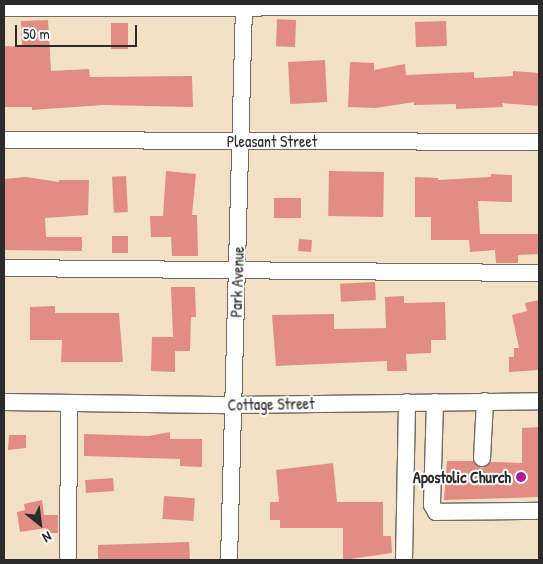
<!DOCTYPE html>
<style>
body{margin:0}
#map{position:relative;width:543px;height:564px;overflow:hidden;background:#f3e1c5;font-family:"Patrick Hand",sans-serif}
div>[style]{position:absolute}
[style*='--x']{left:calc(var(--x)*1px);top:calc(var(--y)*1px);width:calc(var(--w)*1px);rotate:calc(var(--a)*1deg)}
.building>*{inset:0;background:#e38c83;transform-origin:0 0}
.roads{filter:drop-shadow(1px 0 #716b61) drop-shadow(-1px 0 #716b61) drop-shadow(0 1px #716b61) drop-shadow(0 -1px #716b61)}
.minor>*{height:16px;margin:-8px;padding:0 8px;transform-origin:8px;border-radius:8px;background:#fff}
.dots>*{width:14px;height:14px;translate:-50% -50%;box-sizing:border-box;border:2px solid #fff;border-radius:50%}
span{translate:-50% -50%;white-space:nowrap;text-align:center;line-height:1.15;-webkit-text-stroke:4px #fff;paint-order:stroke}
.street-label{font-size:16px;color:#2b2b2b}
.poi-label{font-size:16px;color:#2b2b2b;font-weight:700}
.right{translate:-100% -50%;text-align:right}
.frame{position:absolute;inset:0;border:5px solid #2b2b2b;pointer-events:none}
.north{position:absolute;left:15px;top:499px;width:50px;height:50px;-webkit-text-stroke:4px #fff;paint-order:stroke;rotate:151deg;font-size:14px;font-weight:700;line-height:20px;text-align:center;color:#2b2b2b}
.north::after{content:'';display:block;margin:auto;width:18px;height:22px;background:#2b2b2b;clip-path:polygon(50% 0,100% 100%,50% 72%,0 100%)}
.scale{position:absolute;left:15px;top:25px;width:122px;height:22px;box-sizing:border-box;border:2px solid #2b2b2b;border-top:0;padding-left:6px;font-size:15px;line-height:18px;white-space:nowrap;color:#2b2b2b;-webkit-text-stroke:4px #fff;paint-order:stroke}
</style>
<div id="map">
<div class="building">
<i style="clip-path:polygon(48px 20px,51px 71px,89px 69px,90px 77px,192px 76px,193px 107px,103px 105px,32px 110px,32px 107px,4px 107px,4px 46px,22px 47px,21px 21px)"></i>
<i style="left:296px;top:20px;width:27px;height:19px;rotate:92deg"></i>
<i style="left:446px;top:21px;width:25px;height:31px;rotate:88deg"></i>
<i style="left:128px;top:23px;width:26px;height:17px;rotate:90deg"></i>
<i style="left:325px;top:60px;width:42px;height:37px;rotate:87deg"></i>
<i style="clip-path:polygon(350px 62px,374px 63px,374px 70px,405px 64px,406px 75px,474px 72px,474px 78px,513px 76px,513px 71px,539px 73px,539px 106px,502px 103px,503px 107px,456px 109px,456px 104px,414px 105px,414px 102px,376px 108px,348px 107px)"></i>
<i style="clip-path:polygon(166px 171px,196px 174px,192px 215px,197px 215px,198px 256px,172px 256px,171px 237px,151px 237px,150px 216px,163px 216px)"></i>
<i style="left:329px;top:171px;width:55px;height:45px;rotate:1deg"></i>
<i style="clip-path:polygon(491px 174px,512px 175px,512px 202px,478px 201px,480px 234px,539px 234px,539px 254px,518px 255px,518px 263px,496px 263px,495px 250px,470px 252px,469px 240px,431px 240px,431px 217px,415px 217px,415px 177px,438px 178px,438px 180px,491px 177px)"></i>
<i style="left:126px;top:176px;width:36px;height:14px;rotate:87deg"></i>
<i style="clip-path:polygon(26px 177px,59px 182px,59px 180px,89px 180px,88px 215px,45px 218px,46px 237px,82px 237px,82px 251px,4px 250px,4px 179px)"></i>
<i style="left:274px;top:198px;width:27px;height:20px"></i>
<i style="left:112px;top:236px;width:16px;height:17px"></i>
<i style="left:299px;top:239px;width:13px;height:12px;rotate:4deg"></i>
<i style="left:375px;top:282px;width:18px;height:35px;rotate:87deg"></i>
<i style="clip-path:polygon(171px 287px,195px 287px,196px 317px,191px 317px,190px 351px,175px 351px,175px 372px,151px 371px,152px 337px,173px 337px)"></i>
<i style="clip-path:polygon(404px 296px,404px 303px,445px 302px,446px 340px,431px 340px,431px 353px,406px 354px,407px 371px,387px 371px,387px 361px,276px 366px,272px 315px,334px 314px,334px 329px,386px 328px,385px 297px)"></i>
<i style="clip-path:polygon(539px 300px,539px 370px,509px 372px,509px 357px,514px 357px,514px 348px,519px 348px,512px 315px,527px 311px,525px 303px)"></i>
<i style="clip-path:polygon(55px 306px,55px 313px,119px 313px,123px 362px,61px 362px,62px 340px,30px 340px,30px 307px)"></i>
<i style="clip-path:polygon(539px 427px,539px 497px,444px 500px,447px 461px,473px 461px,482px 468px,491px 462px,522px 463px,522px 428px)"></i>
<i style="clip-path:polygon(170px 432px,170px 439px,202px 439px,202px 467px,180px 466px,180px 459px,84px 456px,84px 434px,149px 436px)"></i>
<i style="clip-path:polygon(9px 435px,26px 435px,26px 448px,8px 450px)"></i>
<i style="clip-path:polygon(333px 463px,337px 502px,383px 502px,383px 536px,391px 536px,392px 553px,343px 560px,343px 528px,280px 528px,280px 520px,270px 520px,270px 502px,279px 502px,276px 470px)"></i>
<i style="left:113px;top:478px;width:13px;height:28px;rotate:86deg"></i>
<i style="left:164px;top:496px;width:31px;height:23px;rotate:4deg"></i>
<i style="clip-path:polygon(42px 500px,44px 515px,58px 515px,58px 533px,46px 533px,46px 528px,20px 532px,17px 512px,25px 510px,24px 504px)"></i>
<i style="clip-path:polygon(189px 542px,190px 560px,98px 560px,98px 545px)"></i>
</div>
<div class="roads">
<div class="minor">
<i style="--x:4;--y:8;--w:535;--a:-0.11"></i>
<i style="--x:4;--y:140;--w:535;--a:0.21"></i>
<i style="--x:4;--y:268;--w:535;--a:0.54"></i>
<i style="--x:4;--y:402;--w:229;--a:0.8"></i>
<i style="--x:233;--y:405;--w:306;--a:-0.7"></i>
<i style="--x:435;--y:402;--w:103;--a:91.7"></i>
<i style="--x:432;--y:505;--w:8;--a:60"></i>
<i style="--x:436;--y:512;--w:103;--a:-0.6"></i>
<i style="--x:482;--y:458;--w:57;--a:-87"></i>
<i style="--x:68;--y:560;--w:156;--a:-89.6"></i>
<i style="--x:229;--y:560;--w:556;--a:-88.45"></i>
<i style="--x:404;--y:560;--w:158;--a:-88.9"></i>
</div>
</div>
<div class="dots">
<i style="left:521px;top:477px;background:#b5179e"></i>
</div>
<div class="street-label">
<span style="left:272px;top:141px">Pleasant Street</span>
<span style="left:237px;top:282px;rotate:-88deg">Park Avenue</span>
<span style="left:271px;top:404px;rotate:-1deg">Cottage Street</span>
</div>
<div class="poi-label">
<span class="right" style="left:511px;top:477px">Apostolic Church</span>
</div>
<div class="frame"></div>
<div class="north">N</div>
<div class="scale">50 m</div>
</div>
